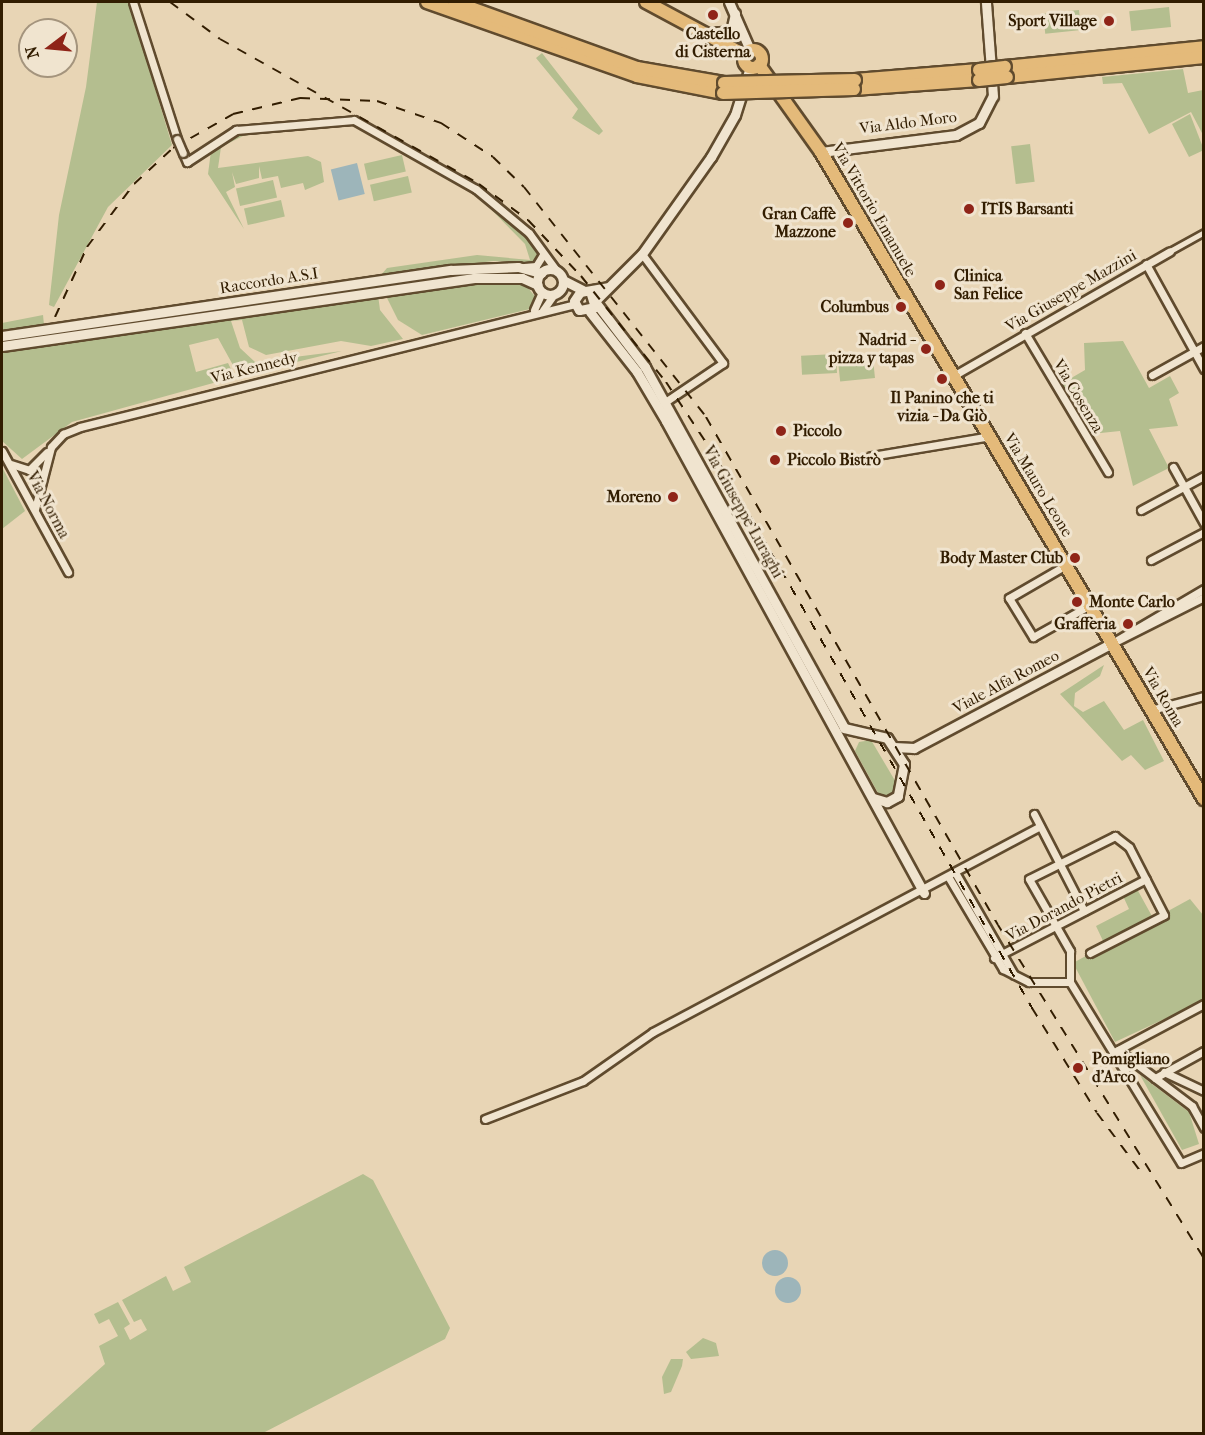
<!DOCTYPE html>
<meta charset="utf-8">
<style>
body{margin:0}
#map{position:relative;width:1205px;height:1435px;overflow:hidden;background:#e8d5b5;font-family:"IM FELL French Canon",serif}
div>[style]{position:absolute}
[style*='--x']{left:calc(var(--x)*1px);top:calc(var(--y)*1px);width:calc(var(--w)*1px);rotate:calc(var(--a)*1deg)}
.green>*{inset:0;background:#b4be8f;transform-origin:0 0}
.water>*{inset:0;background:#9db5ba;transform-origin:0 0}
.round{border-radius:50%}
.roads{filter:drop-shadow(2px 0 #604b2e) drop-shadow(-2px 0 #604b2e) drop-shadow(0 2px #604b2e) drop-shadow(0 -2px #604b2e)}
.pedestrian>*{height:5px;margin:-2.5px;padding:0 2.5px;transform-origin:2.5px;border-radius:2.5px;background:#f0e4cf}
.minor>*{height:7px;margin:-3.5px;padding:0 3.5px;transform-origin:3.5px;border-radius:3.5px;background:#f0e4cf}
.tertiary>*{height:9px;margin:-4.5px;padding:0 4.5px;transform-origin:4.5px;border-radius:4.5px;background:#f0e4cf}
.tertiary>.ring{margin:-4.5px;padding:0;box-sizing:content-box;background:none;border:9px solid #f0e4cf;border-radius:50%}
.primary>*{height:12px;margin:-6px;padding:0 6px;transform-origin:6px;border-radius:6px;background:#e4ba7a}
.primary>.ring{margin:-6px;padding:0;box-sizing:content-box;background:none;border:12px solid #e4ba7a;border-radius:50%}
.trunk>*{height:12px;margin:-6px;padding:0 6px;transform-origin:6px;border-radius:6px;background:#e4ba7a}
.rail>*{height:2px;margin-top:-1px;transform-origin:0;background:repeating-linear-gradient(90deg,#321d01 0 10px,transparent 0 20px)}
.bridges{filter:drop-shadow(2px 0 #604b2e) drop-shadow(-2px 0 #604b2e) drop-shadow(0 2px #604b2e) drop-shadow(0 -2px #604b2e)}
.minor-bridge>*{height:7px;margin:-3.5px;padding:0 3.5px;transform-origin:3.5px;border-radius:3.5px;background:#f0e4cf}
.trunk-bridge>*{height:12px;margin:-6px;padding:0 6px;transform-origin:6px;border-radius:6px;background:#e4ba7a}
.dots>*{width:16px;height:16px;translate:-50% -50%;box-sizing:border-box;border:3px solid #f0e4cf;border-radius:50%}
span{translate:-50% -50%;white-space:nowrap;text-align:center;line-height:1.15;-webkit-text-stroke:6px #f0e4cf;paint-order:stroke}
.poi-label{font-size:16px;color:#321d01;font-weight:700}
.right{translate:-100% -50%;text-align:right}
.left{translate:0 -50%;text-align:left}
.street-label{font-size:16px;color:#321d01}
.frame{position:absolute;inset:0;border:3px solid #321d01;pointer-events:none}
.north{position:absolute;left:18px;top:18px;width:60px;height:60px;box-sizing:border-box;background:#f0e4cf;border:2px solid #a4947d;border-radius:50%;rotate:254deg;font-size:16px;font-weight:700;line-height:24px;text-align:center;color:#321d01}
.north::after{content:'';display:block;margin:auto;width:21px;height:27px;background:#8f2418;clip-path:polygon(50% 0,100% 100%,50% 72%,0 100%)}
</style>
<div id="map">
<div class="green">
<i style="clip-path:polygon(97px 2px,129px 2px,172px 145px,108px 207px,54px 307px,49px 305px,59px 215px,86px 87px)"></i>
<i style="left:1169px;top:7px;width:20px;height:40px;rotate:84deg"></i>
<i style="left:1079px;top:10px;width:20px;height:36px;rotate:84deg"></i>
<i style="clip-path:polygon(542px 53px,603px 131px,599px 135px,572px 118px,578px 109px,536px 58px)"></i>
<i style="clip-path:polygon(1183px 69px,1188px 93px,1203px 90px,1203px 135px,1191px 112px,1149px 134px,1122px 83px,1103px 84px,1102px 77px)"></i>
<i style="clip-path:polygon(1190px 114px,1204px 150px,1189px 157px,1172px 124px)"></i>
<i style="clip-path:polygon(338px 122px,243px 136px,221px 147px,218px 168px,308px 156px,321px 162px,324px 182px,305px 190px,303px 183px,281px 188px,278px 176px,262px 179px,259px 166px,259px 178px,236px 184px,232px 172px,235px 187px,226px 192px,244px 229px,208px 174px,211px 151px,243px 132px)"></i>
<i style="left:1030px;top:144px;width:38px;height:19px;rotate:83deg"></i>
<i style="left:402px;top:155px;width:17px;height:39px;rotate:77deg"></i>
<i style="left:408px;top:176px;width:17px;height:39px;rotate:77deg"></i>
<i style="left:273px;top:180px;width:18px;height:38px;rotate:77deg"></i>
<i style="clip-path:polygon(478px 196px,530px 240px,538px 250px,535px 263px,493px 261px,381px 275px,387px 268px,477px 255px,530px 260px,525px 244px)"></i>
<i style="left:281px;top:200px;width:17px;height:38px;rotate:77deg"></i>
<i style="clip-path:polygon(482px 279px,525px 284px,537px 299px,530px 309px,422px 335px,398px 320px,385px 294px)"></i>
<i style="clip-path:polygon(378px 295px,380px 310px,403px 339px,371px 346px,341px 341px,266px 355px,249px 347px,242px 320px,231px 321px,240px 348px,255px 362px,342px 351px,239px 376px,218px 338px,189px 345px,196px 372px,228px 363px,235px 377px,72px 422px,22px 459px,2px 441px,2px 350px)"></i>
<i style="clip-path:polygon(43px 315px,44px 325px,2px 331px,2px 323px)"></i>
<i style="clip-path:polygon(1123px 341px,1149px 388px,1170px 376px,1179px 393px,1169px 399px,1178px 426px,1149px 429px,1169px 468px,1133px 486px,1120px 431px,1091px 434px,1061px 384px,1085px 370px,1084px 343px)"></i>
<i style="left:836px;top:354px;width:19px;height:35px;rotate:87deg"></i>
<i style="left:873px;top:359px;width:19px;height:35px;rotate:84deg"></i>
<i style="clip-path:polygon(2px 467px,25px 511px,2px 529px)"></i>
<i style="clip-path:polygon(1104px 665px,1100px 676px,1075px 693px,1074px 706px,1083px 712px,1104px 701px,1124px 730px,1143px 720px,1164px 761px,1145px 770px,1131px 755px,1122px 761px,1060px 694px)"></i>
<i style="clip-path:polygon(871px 740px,897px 784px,897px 792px,887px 798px,878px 793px,855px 751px,859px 742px)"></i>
<i style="clip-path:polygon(1137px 889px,1153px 918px,1104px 943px,1096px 926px,1129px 909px,1123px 896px)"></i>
<i style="clip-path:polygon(1190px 899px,1203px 915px,1203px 1001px,1115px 1042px,1073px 963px)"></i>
<i style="clip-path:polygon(1140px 1075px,1189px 1112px,1199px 1144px,1182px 1150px)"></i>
<i style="clip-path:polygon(363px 1174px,373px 1180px,450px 1328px,445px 1339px,263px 1433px,28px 1433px,105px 1364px,99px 1346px,118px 1336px,109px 1319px,99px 1324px,94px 1314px,118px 1302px,130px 1324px,124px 1328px,130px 1340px,147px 1330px,141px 1319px,134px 1322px,122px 1300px,166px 1276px,173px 1291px,191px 1282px,184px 1267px)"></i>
<i style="clip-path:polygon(703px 1338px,716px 1343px,719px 1356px,691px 1359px,686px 1352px)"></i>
<i style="clip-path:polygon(671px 1359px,683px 1359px,682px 1366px,671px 1392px,664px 1394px,662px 1377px)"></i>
</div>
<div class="water">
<i style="left:357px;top:163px;width:32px;height:27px;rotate:76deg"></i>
<i class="round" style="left:762px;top:1250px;width:26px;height:26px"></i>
<i class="round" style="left:775px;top:1277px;width:26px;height:26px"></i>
</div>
<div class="roads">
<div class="pedestrian">
<i style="--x:1170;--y:251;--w:39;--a:-29"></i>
</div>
<div class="minor">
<i style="--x:133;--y:2;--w:144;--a:72.2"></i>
<i style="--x:183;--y:153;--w:10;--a:66"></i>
<i style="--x:187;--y:162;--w:59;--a:-33.1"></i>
<i style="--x:236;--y:130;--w:118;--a:-4.8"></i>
<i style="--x:354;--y:120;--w:140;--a:29.5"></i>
<i style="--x:476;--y:189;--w:69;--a:39.7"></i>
<i style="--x:529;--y:233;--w:46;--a:53.9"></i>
<i style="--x:642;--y:254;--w:136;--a:53.4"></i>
<i style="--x:723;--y:363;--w:70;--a:146.1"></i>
<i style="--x:1146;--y:264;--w:120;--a:61.1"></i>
<i style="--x:524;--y:267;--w:12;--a:-5"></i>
<i style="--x:536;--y:266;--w:13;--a:-58"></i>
<i style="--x:534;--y:310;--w:20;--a:-66"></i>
<i style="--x:543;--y:310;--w:19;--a:-55"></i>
<i style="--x:1025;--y:333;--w:162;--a:59.2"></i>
<i style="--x:1152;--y:375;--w:60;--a:-29.1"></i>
<i style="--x:953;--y:376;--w:250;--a:-29.9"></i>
<i style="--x:2;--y:451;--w:138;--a:61.4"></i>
<i style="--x:871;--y:456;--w:121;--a:-9.5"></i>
<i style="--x:11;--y:464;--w:19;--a:18"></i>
<i style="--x:29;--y:470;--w:25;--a:-45"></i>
<i style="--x:1173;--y:467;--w:64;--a:61"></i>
<i style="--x:35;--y:509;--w:64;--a:-75.5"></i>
<i style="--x:51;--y:447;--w:18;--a:-47"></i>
<i style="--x:63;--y:434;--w:18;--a:-22"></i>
<i style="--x:80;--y:427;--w:510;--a:-13.95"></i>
<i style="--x:1141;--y:510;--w:72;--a:-28.4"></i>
<i style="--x:1151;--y:560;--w:60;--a:-27.8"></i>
<i style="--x:1066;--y:565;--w:66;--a:149.9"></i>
<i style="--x:1009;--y:598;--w:46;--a:58.4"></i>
<i style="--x:1033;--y:637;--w:65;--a:-29.3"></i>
<i style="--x:1115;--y:642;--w:100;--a:-26.8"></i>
<i style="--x:1112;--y:643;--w:107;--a:-30.4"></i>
<i style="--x:1151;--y:710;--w:55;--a:-14.8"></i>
<i style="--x:1034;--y:814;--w:109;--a:62.7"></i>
<i style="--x:956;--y:874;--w:116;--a:60.1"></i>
<i style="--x:949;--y:878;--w:106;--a:59.3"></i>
<i style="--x:1003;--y:969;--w:29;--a:27"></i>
<i style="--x:1029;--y:982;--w:41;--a:0"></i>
<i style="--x:1090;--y:953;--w:83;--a:-27.2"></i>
<i style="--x:1164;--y:915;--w:76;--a:-117.2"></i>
<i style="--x:1129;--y:847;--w:18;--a:-142"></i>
<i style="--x:1115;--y:836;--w:96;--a:153.4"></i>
<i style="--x:1029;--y:879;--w:83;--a:60.3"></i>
<i style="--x:1070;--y:951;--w:31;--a:90"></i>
<i style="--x:1070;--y:982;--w:212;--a:58.5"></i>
<i style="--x:1181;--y:1163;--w:25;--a:-23"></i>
<i style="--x:994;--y:958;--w:171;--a:-27.5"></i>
<i style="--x:1118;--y:1050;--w:93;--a:37.1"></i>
<i style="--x:1192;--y:1106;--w:25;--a:61"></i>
<i style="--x:1114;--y:1052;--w:102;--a:-28.1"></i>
<i style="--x:1164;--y:1072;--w:44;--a:25.4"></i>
<i style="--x:1155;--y:1078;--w:56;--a:-28.9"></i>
<i style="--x:485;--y:1119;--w:105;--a:-21.2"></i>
<i style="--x:583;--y:1081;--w:85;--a:-35"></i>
<i style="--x:653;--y:1032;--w:438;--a:-28"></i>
</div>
<div class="tertiary">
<i style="--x:729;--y:2;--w:52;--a:66.4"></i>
<i style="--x:711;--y:33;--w:20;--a:-6"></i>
<i style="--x:731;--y:31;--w:18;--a:-77"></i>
<i style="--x:821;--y:152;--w:136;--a:-7.2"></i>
<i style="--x:956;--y:135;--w:26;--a:-28"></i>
<i style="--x:979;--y:123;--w:30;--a:-63"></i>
<i style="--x:993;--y:96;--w:94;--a:-94.3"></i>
<i class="ring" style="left:537px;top:269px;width:17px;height:17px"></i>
<i style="--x:563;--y:280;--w:22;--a:27"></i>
<i style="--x:590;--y:291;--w:17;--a:73"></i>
<i style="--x:595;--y:307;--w:16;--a:169"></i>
<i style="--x:579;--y:310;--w:10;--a:-119"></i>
<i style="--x:574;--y:301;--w:11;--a:-56"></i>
<i style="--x:580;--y:292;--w:28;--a:-10"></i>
<i style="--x:596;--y:300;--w:65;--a:-45"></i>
<i style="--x:642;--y:254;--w:119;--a:-54.6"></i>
<i style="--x:711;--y:157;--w:48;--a:-60.3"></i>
<i style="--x:735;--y:115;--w:50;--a:-72.6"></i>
<i style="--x:596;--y:303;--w:81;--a:52.6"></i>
<i style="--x:645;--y:367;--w:412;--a:61.1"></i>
<i style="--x:844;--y:728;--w:44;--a:13.1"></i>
<i style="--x:887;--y:738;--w:31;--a:57"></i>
<i style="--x:904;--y:764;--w:33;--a:101"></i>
<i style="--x:898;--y:796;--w:13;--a:151"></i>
<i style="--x:887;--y:802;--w:15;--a:-164"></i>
<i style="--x:590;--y:312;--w:76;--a:51.9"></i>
<i style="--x:637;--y:372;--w:57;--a:59.4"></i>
<i style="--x:666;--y:421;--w:538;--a:61.34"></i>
<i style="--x:2;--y:336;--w:454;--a:-8.4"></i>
<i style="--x:451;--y:270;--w:67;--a:-2.6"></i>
<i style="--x:518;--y:267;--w:24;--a:15"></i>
<i style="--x:2;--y:346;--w:477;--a:-8.2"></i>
<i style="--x:474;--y:278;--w:48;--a:0"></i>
<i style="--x:522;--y:278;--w:17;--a:24"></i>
<i style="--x:894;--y:747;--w:20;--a:3"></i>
<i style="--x:914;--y:748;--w:224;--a:-27.9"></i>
</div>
<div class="primary">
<i style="--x:646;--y:2;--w:112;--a:28.2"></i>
<i class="ring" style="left:744px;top:50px;width:6px;height:6px"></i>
<i style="--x:759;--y:65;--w:107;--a:54.5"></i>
<i style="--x:821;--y:152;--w:752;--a:59.38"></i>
</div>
<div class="trunk">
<i style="--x:427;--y:2;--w:223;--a:19.4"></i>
<i style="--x:637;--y:76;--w:88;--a:11.2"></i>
<i style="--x:454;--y:2;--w:195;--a:19.8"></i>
<i style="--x:637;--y:68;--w:88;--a:9.8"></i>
<i style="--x:1005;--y:67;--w:200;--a:-5.7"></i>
<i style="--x:1007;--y:77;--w:198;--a:-5.8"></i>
<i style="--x:855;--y:80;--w:124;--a:-4.6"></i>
<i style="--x:854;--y:89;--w:125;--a:-4.1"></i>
</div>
</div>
<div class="rail">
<i style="--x:170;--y:2;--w:62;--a:36.5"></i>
<i style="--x:220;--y:39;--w:297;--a:29.2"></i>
<i style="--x:479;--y:184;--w:61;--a:36.3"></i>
<i style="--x:528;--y:220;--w:77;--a:46.6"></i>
<i style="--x:581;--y:276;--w:136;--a:51.3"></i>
<i style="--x:666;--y:382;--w:100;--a:56.5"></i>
<i style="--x:721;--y:465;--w:626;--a:60.2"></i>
<i style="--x:1032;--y:1008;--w:123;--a:58.2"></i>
<i style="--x:1097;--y:1113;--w:79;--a:53.3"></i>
<i style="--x:55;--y:317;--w:77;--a:-65.4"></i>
<i style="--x:87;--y:247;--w:79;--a:-53.3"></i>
<i style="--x:134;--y:184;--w:53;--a:-42.7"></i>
<i style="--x:173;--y:148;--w:69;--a:-29.5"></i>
<i style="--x:233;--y:114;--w:69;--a:-13.4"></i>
<i style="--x:300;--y:98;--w:77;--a:2.2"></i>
<i style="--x:377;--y:101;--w:68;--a:19"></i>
<i style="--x:441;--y:123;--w:62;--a:33.2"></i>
<i style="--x:493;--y:157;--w:43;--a:44.1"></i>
<i style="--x:524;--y:187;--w:293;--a:51.6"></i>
<i style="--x:706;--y:417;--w:586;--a:60.11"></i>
<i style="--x:998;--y:925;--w:392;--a:58.3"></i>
</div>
<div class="bridges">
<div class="minor-bridge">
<i style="--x:177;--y:139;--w:15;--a:67"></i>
</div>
<div class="trunk-bridge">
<i style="--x:979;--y:70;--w:26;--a:-7"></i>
<i style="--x:979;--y:80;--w:28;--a:-6"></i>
<i style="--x:724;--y:83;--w:131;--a:-1.3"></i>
<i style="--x:723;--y:93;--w:131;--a:-1.7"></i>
</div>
</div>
<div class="dots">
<i style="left:713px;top:15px;background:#8f2418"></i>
<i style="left:1109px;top:21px;background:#8f2418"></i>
<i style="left:969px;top:209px;background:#8f2418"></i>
<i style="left:848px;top:223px;background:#8f2418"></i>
<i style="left:940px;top:285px;background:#8f2418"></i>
<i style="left:901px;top:307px;background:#8f2418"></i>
<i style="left:926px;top:349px;background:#8f2418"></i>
<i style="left:942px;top:379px;background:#8f2418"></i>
<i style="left:781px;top:431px;background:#8f2418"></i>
<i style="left:775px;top:460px;background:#8f2418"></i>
<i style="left:673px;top:497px;background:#8f2418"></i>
<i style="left:1075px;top:558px;background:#8f2418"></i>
<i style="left:1077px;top:602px;background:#8f2418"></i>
<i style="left:1128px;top:624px;background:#8f2418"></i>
<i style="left:1078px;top:1068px;background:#8f2418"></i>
</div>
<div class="poi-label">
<span class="right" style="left:1097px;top:21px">Sport Village</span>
<span style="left:713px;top:43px">Castello<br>di Cisterna</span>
<span class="left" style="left:981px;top:209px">ITIS Barsanti</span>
<span class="right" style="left:836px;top:223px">Gran Caffè<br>Mazzone</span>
<span class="left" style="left:954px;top:285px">Clinica<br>San Felice</span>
<span class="right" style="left:889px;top:307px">Columbus</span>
<span class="right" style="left:914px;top:349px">Nadrid -<br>pizza y tapas</span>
<span style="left:942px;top:407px">Il Panino che ti<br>vizia - Da Giò</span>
<span class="left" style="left:793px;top:431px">Piccolo</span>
<span class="left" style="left:787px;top:460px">Piccolo Bistrò</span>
<span class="right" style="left:661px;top:497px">Moreno</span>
<span class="right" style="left:1063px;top:558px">Body Master Club</span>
<span class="left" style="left:1089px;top:602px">Monte Carlo</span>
<span class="right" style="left:1116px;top:624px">Grafferia</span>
<span class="left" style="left:1092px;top:1068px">Pomigliano<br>d’Arco</span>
</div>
<div class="street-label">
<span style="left:908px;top:123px;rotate:-7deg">Via Aldo Moro</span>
<span style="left:874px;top:210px;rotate:60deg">Via Vittorio Emanuele</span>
<span style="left:269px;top:281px;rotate:-9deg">Raccordo A.S.I</span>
<span style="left:1071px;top:291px;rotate:-30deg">Via Giuseppe Mazzini</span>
<span style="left:254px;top:368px;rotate:-14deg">Via Kennedy</span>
<span style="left:1078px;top:396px;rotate:59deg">Via Cosenza</span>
<span style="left:1038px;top:485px;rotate:59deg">Via Mauro Leone</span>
<span style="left:48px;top:505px;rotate:62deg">Via Norma</span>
<span style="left:743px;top:512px;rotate:61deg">Via Giuseppe Luraghi</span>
<span style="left:1006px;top:682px;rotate:-28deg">Viale Alfa Romeo</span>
<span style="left:1163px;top:697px;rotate:60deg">Via Roma</span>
<span style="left:1064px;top:907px;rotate:-28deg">Via Dorando Pietri</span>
</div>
<div class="frame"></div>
<div class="north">N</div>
</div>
